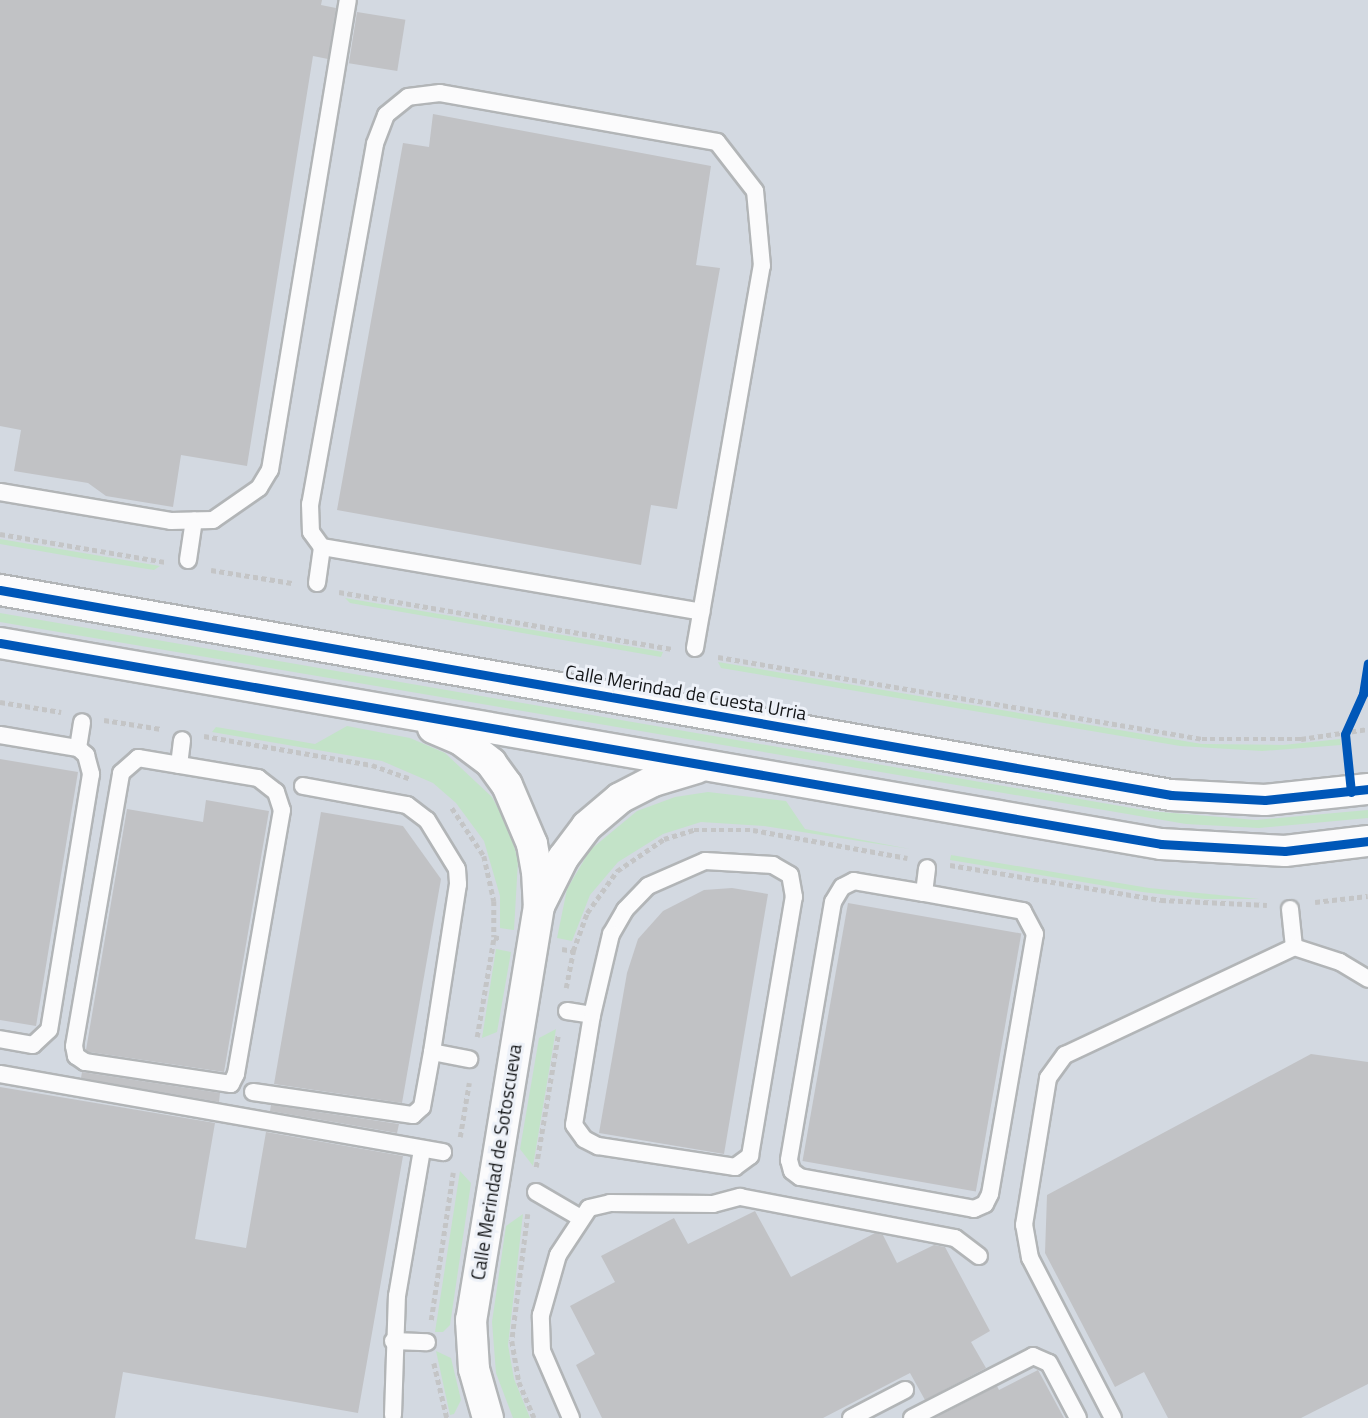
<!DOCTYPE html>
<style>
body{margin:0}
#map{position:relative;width:1368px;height:1418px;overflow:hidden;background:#e2e5e8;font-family:"Titillium Web",sans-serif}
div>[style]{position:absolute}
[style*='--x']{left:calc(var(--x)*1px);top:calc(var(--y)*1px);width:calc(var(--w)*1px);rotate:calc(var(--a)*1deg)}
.built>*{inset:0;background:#d3d9e1;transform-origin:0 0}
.green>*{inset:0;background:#c3e3c8}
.building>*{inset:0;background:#c1c2c5;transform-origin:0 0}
.path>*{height:4.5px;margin-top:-2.25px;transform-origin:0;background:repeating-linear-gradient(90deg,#c4c5c6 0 5px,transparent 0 8.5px)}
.roads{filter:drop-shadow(2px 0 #b2b5b7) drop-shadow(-2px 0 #b2b5b7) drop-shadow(0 2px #b2b5b7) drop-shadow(0 -2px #b2b5b7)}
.service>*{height:16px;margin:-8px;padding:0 8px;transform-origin:8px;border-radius:8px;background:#fbfbfc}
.minor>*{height:30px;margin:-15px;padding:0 15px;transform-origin:15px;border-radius:15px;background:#fbfbfc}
.cycleway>*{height:9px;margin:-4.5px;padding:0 4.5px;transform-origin:4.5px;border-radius:4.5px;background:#0057b8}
span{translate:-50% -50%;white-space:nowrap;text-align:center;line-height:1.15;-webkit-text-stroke:6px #edf1f8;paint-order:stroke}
.street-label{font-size:19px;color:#141618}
</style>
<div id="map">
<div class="built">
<i style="left:0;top:0;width:1368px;height:1418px"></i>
</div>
<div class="green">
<i style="clip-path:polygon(0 539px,101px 556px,160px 566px,154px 570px,97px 561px,0 544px)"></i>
<i style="clip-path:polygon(345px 598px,663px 652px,661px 657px,350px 603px)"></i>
<i style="clip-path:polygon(0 613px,1149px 811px,1256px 820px,1368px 810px,1368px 818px,1259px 828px,1186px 824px,0 622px)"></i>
<i style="clip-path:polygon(718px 662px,1202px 744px,1283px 745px,1340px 739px,1341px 745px,1262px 751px,1180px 746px,721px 668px)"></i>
<i style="clip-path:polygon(347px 726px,410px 738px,445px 753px,492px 797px,511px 833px,518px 861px,514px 930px,500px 928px,500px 896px,484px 841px,456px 803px,433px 783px,382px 761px,212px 732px,216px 727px,315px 744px)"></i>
<i style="clip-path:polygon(708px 792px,786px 801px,805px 829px,910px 849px,764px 826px,701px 822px,663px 834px,618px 862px,590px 895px,572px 941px,557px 938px,567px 889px,590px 850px,637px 811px,675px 797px)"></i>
<i style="clip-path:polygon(951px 855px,1149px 888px,1259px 899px,1205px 899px,1142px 892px,950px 860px)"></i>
<i style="clip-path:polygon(496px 949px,511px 952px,497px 1032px,482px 1038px)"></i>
<i style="clip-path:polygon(556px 1029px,533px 1166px,520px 1149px,539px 1038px)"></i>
<i style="clip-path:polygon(460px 1171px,471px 1183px,450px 1325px,443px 1332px,435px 1332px)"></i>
<i style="clip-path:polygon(523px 1214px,508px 1345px,514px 1379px,530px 1418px,513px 1418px,496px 1373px,492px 1322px,506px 1226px)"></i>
<i style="clip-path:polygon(436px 1351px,451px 1358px,461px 1400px,454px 1414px,450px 1415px)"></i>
</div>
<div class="building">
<i style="clip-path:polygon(0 0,322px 0,321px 5px,336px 8px,328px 59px,313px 56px,247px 466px,181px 455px,173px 507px,106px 496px,88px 483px,14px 471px,21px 430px,0 426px)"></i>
<i style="left:357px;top:12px;width:49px;height:52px;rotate:9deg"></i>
<i style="clip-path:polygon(433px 114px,711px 166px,696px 265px,720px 268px,677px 509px,651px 505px,641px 565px,337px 510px,403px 143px,429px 147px)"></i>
<i style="clip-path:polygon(0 759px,78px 772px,36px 1026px,0 1020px)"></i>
<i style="clip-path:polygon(206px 800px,269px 811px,224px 1072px,89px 1052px,86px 1050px,127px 809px,203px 822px)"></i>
<i style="clip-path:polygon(321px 812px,403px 826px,441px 879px,402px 1103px,274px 1084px)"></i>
<i style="clip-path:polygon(732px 888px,768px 894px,724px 1154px,599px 1133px,627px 973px,638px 939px,663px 911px,704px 890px)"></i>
<i style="left:848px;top:903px;width:176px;height:262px;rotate:10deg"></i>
<i style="clip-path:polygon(1311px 1054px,1368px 1062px,1368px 1384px,1301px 1418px,1168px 1418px,1144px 1372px,1115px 1387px,1045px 1253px,1047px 1195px)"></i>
<i style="clip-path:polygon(82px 1072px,220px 1093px,219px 1102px,81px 1078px)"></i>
<i style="clip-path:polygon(0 1087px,215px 1123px,195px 1239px,246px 1248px,266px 1132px,403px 1156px,358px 1413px,123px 1372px,115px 1418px,0 1418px)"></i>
<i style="clip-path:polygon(271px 1105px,399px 1124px,397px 1133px,270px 1111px)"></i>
<i style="clip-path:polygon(755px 1211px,791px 1277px,875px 1233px,883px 1235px,897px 1263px,934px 1245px,945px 1247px,990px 1331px,971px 1342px,986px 1368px,925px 1400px,910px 1373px,823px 1418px,602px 1418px,576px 1365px,595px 1354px,570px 1306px,615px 1282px,601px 1256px,674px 1218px,688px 1244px)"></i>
<i style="clip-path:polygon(1038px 1370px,1064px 1418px,935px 1418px,997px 1386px,999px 1390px)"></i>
</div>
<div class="path">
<i style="--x:0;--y:534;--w:167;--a:9.6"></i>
<i style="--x:211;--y:570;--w:82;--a:9.1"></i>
<i style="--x:339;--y:592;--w:338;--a:9.7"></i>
<i style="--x:718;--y:657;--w:491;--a:9.6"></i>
<i style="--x:1202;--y:739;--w:99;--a:0"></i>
<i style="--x:1301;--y:739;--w:68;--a:-8.5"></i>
<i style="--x:0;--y:702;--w:62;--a:9.3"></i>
<i style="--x:104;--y:720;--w:58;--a:9"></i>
<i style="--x:204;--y:736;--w:170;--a:9.8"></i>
<i style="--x:372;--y:765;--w:41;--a:19.7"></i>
<i style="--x:452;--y:808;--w:58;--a:56.3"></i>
<i style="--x:484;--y:856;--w:46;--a:77.5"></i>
<i style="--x:494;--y:901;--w:36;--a:90"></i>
<i style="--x:494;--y:937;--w:8;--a:14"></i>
<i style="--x:950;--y:865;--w:214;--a:9.4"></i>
<i style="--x:1161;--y:900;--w:106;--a:2.7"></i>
<i style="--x:1315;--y:902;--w:53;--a:-6.5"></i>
<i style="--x:562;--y:949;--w:11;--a:10"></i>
<i style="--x:573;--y:951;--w:40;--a:-69.8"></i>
<i style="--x:587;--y:913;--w:52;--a:-54.5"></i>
<i style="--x:617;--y:871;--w:57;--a:-34.2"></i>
<i style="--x:664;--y:839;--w:31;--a:-17"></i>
<i style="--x:694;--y:830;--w:59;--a:0"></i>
<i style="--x:753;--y:830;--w:157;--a:10.3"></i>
<i style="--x:566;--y:988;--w:38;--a:-79"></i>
<i style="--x:477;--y:1037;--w:101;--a:-80.4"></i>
<i style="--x:460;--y:1137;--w:55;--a:-80.5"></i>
<i style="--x:536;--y:1167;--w:134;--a:-80.5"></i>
<i style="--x:528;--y:1214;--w:128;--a:97.2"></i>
<i style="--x:512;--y:1341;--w:42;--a:80.3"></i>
<i style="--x:519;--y:1382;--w:39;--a:67"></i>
<i style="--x:431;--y:1320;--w:149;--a:-81.5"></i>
<i style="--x:434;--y:1363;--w:57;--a:76.7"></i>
</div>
<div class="roads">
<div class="service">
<i style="--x:0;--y:492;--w:173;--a:9.6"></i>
<i style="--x:171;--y:521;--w:42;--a:-1.4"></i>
<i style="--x:213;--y:520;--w:56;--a:-34.8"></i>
<i style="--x:259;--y:488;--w:21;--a:-59"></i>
<i style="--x:270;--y:470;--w:476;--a:-80.6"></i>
<i style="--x:188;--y:560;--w:40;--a:-81.5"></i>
<i style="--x:317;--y:583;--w:36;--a:-82"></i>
<i style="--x:695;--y:648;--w:388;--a:-80.1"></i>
<i style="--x:762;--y:266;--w:75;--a:-95.3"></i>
<i style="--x:755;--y:191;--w:62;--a:-127.8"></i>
<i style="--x:717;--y:142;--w:281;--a:-170"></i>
<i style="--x:440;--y:93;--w:32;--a:173"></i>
<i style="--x:408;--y:97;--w:28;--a:141"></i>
<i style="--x:386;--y:115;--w:31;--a:111"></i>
<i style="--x:375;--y:144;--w:366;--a:100.2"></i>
<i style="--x:310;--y:504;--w:28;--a:88"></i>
<i style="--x:311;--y:532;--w:19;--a:54"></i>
<i style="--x:322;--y:547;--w:385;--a:9.7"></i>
<i style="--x:0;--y:735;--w:79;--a:9.5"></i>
<i style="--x:78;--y:748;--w:11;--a:41"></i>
<i style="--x:86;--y:755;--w:20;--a:75"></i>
<i style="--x:91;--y:774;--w:259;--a:99.3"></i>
<i style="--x:49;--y:1030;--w:22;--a:137"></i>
<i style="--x:33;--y:1045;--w:34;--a:-170"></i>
<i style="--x:78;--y:748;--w:26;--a:-81"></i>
<i style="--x:138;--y:758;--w:122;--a:9.5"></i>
<i style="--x:258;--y:778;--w:23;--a:38"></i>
<i style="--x:276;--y:792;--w:19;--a:72"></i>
<i style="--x:282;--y:810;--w:268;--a:99.9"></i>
<i style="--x:236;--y:1074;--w:11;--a:117"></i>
<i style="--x:231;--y:1084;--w:148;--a:-171.4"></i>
<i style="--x:85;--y:1062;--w:11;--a:-146"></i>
<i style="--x:76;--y:1056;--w:10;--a:-101"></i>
<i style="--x:74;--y:1046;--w:277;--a:-80.2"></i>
<i style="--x:121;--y:773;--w:23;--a:-41"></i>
<i style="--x:179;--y:765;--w:25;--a:-83"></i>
<i style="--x:303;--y:786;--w:106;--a:10.4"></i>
<i style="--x:407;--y:805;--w:25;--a:37"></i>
<i style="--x:427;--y:820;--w:57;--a:58.5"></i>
<i style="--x:457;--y:869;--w:15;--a:86"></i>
<i style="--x:458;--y:884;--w:170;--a:98.8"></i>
<i style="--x:924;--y:893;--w:71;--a:-170.3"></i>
<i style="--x:854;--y:881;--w:13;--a:153"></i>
<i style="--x:842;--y:887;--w:17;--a:121"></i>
<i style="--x:833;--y:902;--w:262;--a:99.7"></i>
<i style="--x:789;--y:1160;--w:11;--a:75"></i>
<i style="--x:792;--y:1171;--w:10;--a:37"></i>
<i style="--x:800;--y:1177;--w:177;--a:10.4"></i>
<i style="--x:974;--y:1209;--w:12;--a:-24"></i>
<i style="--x:985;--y:1204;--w:11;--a:-63"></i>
<i style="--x:990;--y:1194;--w:264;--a:-80.2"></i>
<i style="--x:1035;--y:934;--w:26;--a:-118"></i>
<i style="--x:1023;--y:911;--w:101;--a:-169.7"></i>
<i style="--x:924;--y:893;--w:25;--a:-83"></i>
<i style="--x:1290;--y:909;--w:38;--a:84"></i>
<i style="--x:567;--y:1011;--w:25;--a:9"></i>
<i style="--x:592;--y:1015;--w:111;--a:99.3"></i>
<i style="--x:574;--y:1125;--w:17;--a:54"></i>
<i style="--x:584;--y:1139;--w:16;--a:27"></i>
<i style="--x:598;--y:1146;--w:139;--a:8.7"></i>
<i style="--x:735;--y:1167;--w:19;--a:-36"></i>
<i style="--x:750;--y:1156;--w:263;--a:-80.4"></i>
<i style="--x:794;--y:897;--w:22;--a:-100"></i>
<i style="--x:790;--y:875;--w:20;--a:-150"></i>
<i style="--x:773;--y:865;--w:68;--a:-176.6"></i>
<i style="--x:705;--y:861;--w:62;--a:156.3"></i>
<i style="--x:648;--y:886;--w:33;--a:134"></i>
<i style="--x:625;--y:910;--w:28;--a:120"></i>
<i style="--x:611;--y:934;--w:83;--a:103.2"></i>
<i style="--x:0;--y:1074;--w:450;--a:10"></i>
<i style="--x:253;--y:1092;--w:162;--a:8.2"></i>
<i style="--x:413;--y:1115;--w:12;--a:-42"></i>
<i style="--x:422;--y:1107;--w:56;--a:-79.7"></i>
<i style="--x:432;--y:1052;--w:38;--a:11"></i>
<i style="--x:536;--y:1192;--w:50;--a:30.2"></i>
<i style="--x:393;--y:1341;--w:34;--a:2"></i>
<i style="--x:393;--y:1415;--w:119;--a:-88.1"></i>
<i style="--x:397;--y:1296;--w:149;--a:-80.3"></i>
<i style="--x:571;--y:1418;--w:73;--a:-113.4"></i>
<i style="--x:542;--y:1351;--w:36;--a:-92"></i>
<i style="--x:541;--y:1315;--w:62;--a:-74.2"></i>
<i style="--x:558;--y:1255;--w:56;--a:-56.6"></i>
<i style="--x:589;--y:1208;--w:22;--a:-13"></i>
<i style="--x:610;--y:1203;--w:103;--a:0.6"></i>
<i style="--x:713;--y:1204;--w:28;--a:-15"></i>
<i style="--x:740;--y:1197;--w:219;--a:10.8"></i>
<i style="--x:955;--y:1238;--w:30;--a:37"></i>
<i style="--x:851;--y:1418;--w:61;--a:-27.4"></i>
<i style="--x:912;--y:1418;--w:136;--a:-27.1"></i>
<i style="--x:1033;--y:1356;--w:17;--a:24"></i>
<i style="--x:1049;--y:1363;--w:62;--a:62.2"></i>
<i style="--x:1113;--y:1418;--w:180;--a:-117.4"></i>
<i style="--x:1030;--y:1258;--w:34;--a:-100"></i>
<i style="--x:1024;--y:1225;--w:149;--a:-80.7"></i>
<i style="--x:1048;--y:1078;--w:29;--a:-54"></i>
<i style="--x:1065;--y:1055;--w:253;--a:-25.2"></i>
<i style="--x:1294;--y:947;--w:48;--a:18.1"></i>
<i style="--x:1340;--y:962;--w:33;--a:31"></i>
</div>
<div class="minor">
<i style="--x:0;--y:590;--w:1189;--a:9.93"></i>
<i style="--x:1171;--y:795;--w:94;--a:3"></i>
<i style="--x:1265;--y:800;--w:104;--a:-6.1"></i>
<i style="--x:0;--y:643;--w:1178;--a:9.82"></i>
<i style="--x:1161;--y:844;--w:124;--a:3.2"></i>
<i style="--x:1285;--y:851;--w:84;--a:-6.9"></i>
<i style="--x:433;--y:728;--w:30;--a:23"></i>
<i style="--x:461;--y:740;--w:38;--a:37"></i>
<i style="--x:491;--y:763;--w:27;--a:54"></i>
<i style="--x:507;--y:785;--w:64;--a:67"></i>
<i style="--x:532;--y:844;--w:27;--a:80"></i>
<i style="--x:537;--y:871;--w:35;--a:87"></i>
<i style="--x:539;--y:906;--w:420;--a:99.3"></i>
<i style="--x:471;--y:1320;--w:49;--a:86.5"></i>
<i style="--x:474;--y:1369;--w:51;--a:74.1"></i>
<i style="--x:539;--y:906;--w:54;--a:-63.4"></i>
<i style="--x:563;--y:858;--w:40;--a:-53"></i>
<i style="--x:587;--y:826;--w:43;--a:-40.3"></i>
<i style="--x:620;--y:798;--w:37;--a:-27"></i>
<i style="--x:653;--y:781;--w:46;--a:-16.5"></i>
</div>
</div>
<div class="cycleway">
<i style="--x:0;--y:590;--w:1189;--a:9.93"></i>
<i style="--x:1171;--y:795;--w:94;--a:3"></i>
<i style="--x:1265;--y:800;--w:104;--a:-6.1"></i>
<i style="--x:0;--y:643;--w:1178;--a:9.82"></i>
<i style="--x:1161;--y:844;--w:124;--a:3.2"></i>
<i style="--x:1285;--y:851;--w:84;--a:-6.9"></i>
<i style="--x:1351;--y:792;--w:58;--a:-95.9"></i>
<i style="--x:1345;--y:734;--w:44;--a:-65.8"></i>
<i style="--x:1363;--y:694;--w:31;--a:-81"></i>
</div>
<div class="street-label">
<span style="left:686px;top:692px;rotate:10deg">Calle Merindad de Cuesta Urria</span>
<span style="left:496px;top:1162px;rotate:-81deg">Calle Merindad de Sotoscueva</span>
</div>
</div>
